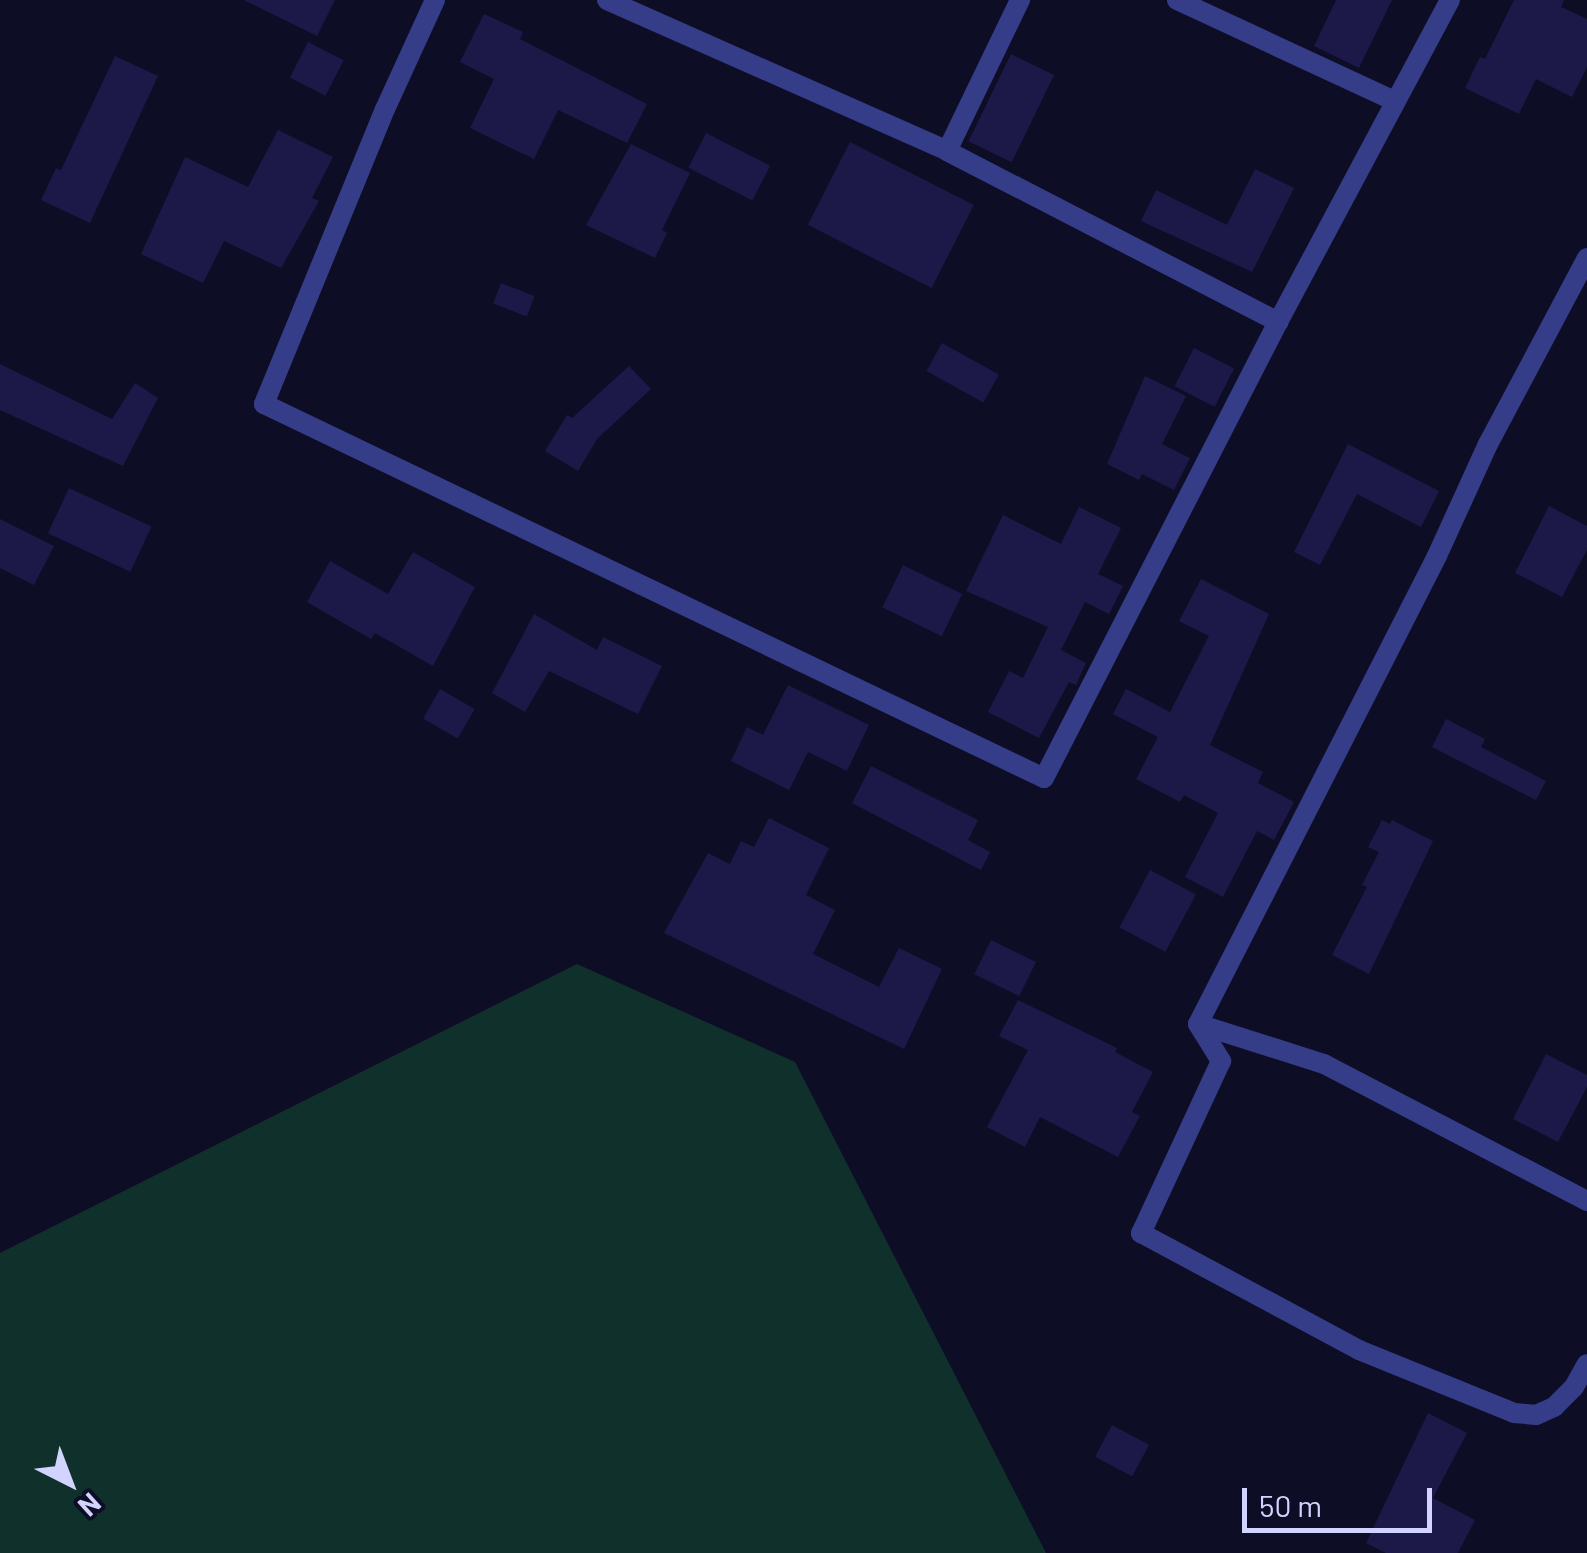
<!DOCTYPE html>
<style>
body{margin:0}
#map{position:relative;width:1587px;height:1553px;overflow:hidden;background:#0e0d26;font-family:Barlow,sans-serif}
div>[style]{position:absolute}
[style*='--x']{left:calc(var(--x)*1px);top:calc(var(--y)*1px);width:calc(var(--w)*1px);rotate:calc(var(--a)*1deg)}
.green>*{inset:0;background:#10312b}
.building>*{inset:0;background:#1c1848;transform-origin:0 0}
.minor>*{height:20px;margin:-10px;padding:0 10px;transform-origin:10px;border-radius:10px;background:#353d88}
span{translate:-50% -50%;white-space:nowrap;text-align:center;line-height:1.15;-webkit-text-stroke:8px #0e0d26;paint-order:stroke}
.north{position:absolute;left:20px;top:1433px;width:100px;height:100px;-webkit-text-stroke:8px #0e0d26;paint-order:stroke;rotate:138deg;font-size:28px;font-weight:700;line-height:40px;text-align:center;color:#d3d3ff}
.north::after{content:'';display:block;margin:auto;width:35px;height:45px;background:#d3d3ff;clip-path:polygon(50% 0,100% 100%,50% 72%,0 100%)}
.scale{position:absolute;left:1242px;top:1488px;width:190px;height:45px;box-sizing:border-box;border:5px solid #d3d3ff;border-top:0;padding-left:12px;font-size:30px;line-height:35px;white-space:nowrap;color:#d3d3ff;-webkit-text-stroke:8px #0e0d26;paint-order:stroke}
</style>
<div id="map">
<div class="green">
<i style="clip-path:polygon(577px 964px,795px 1062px,1046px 1553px,0 1553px,0 1253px)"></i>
</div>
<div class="building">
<i style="clip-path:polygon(244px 0,335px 0,317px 36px)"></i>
<i style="clip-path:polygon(1336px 0,1392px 0,1359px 68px,1314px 46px)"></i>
<i style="clip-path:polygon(1514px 0,1564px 0,1561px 7px,1587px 19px,1587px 67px,1572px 97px,1536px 79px,1519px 114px,1465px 88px,1480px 57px,1485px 59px)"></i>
<i style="clip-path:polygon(484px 14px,523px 32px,520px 39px,647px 104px,627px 143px,558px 110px,534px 159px,470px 128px,494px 79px,460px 62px)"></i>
<i style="left:308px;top:42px;width:40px;height:40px;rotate:27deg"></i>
<i style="left:1011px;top:54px;width:48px;height:97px;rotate:26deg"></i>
<i style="clip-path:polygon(115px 56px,158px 76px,90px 223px,41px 200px,56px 168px,61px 170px)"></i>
<i style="clip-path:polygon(278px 130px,333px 157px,312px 198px,319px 201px,281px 268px,224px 241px,203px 283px,141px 254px,185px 157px,248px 187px)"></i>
<i style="left:706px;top:133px;width:72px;height:39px;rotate:27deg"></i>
<i style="left:850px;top:142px;width:139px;height:93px;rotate:27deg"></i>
<i style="clip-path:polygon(631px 144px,690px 173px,662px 230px,667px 233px,655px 258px,586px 225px)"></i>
<i style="clip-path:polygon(1255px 169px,1294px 188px,1252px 272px,1141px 221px,1156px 190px,1227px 225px)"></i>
<i style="left:501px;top:283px;width:36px;height:22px;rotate:21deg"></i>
<i style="left:942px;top:343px;width:65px;height:32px;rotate:29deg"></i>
<i style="left:1194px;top:348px;width:45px;height:43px;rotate:27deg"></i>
<i style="clip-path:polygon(0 364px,112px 419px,135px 383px,158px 398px,123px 466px,0 410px)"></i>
<i style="clip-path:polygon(629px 366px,651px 389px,597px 439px,578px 471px,545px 451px,567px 415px,572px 418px)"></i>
<i style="clip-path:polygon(1145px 376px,1186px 396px,1162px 444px,1190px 458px,1174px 490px,1142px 474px,1139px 480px,1107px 464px)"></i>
<i style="clip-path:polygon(1348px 444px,1439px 491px,1421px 527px,1357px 494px,1320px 565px,1294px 552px)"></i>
<i style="left:69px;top:488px;width:91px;height:50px;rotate:25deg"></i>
<i style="clip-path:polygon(1549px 506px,1587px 526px,1587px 550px,1562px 597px,1515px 573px)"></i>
<i style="clip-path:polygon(1079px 507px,1121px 528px,1098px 574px,1123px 586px,1109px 614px,1085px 602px,1061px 650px,1086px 663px,1076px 685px,1069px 682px,1039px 738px,988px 712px,1009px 671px,1023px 678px,1048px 627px,966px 591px,1003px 515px,1061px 544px)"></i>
<i style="clip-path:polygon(0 519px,54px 546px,34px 585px,0 568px)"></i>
<i style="clip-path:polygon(413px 552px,475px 587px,433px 666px,375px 633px,371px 639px,307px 602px,330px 561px,388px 594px)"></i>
<i style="left:903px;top:565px;width:66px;height:47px;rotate:26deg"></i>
<i style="clip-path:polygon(1201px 579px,1269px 614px,1210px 745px,1263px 772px,1258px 783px,1294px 802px,1274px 840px,1257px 831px,1223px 897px,1185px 877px,1218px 813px,1184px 795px,1180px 802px,1136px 779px,1158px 737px,1113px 714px,1126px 689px,1170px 712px,1209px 636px,1179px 621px)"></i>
<i style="clip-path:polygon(534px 614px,597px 650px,603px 637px,662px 666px,638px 714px,549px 671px,525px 712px,492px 693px)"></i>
<i style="clip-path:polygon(788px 685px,869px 725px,847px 771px,808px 752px,789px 790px,731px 761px,747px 727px,763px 735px)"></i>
<i style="left:440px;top:689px;width:40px;height:34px;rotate:30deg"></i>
<i style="clip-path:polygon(1446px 719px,1485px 739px,1481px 747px,1546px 781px,1536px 800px,1432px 747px)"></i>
<i style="clip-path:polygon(871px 766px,978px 820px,968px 840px,990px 852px,981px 870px,852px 803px)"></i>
<i style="clip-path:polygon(769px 818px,829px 848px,806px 895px,835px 910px,813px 954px,879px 987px,899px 948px,942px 969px,904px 1049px,664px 933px,708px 853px,730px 864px,741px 841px,754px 847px)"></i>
<i style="clip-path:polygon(1382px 820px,1390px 824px,1392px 820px,1433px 841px,1369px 974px,1332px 955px,1367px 887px,1362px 885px,1379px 852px,1368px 847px)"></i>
<i style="left:1150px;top:870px;width:52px;height:65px;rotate:28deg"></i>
<i style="left:991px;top:940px;width:50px;height:38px;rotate:26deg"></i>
<i style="clip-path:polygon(1018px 1000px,1117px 1048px,1115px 1052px,1153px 1072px,1132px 1112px,1140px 1116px,1118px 1157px,1040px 1117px,1025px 1147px,987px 1127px,1028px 1050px,999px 1036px)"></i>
<i style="clip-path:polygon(1546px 1054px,1587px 1075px,1587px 1087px,1558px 1142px,1513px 1119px)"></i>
<i style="clip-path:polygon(1428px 1413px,1467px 1433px,1433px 1498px,1475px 1520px,1458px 1553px,1386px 1553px,1366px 1543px)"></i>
<i style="left:1112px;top:1425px;width:42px;height:36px;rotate:28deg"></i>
</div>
<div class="minor">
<i style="--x:435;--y:0;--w:120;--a:114.6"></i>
<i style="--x:385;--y:109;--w:319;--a:112.3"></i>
<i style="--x:264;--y:404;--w:865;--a:25.62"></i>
<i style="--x:1044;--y:778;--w:513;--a:-62.84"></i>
<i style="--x:1278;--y:322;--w:365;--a:-61.9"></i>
<i style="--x:607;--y:0;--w:372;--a:23.9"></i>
<i style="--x:947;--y:151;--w:373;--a:27.3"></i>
<i style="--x:1177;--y:0;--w:240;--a:24.9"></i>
<i style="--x:947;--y:151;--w:168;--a:-64.2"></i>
<i style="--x:1587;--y:258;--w:211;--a:118"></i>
<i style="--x:1488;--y:444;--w:123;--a:114.5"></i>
<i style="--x:1437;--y:556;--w:525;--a:117.05"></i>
<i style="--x:1198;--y:1024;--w:44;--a:58.1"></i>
<i style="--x:1221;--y:1061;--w:190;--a:114.9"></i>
<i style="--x:1141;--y:1233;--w:247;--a:28.2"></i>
<i style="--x:1359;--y:1350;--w:167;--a:22.1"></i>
<i style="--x:1514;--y:1413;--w:22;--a:5"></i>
<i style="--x:1536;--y:1415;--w:20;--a:-24"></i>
<i style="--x:1554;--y:1407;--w:28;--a:-45"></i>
<i style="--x:1574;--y:1387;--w:26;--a:-61"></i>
<i style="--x:1198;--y:1024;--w:132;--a:17.6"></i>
<i style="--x:1324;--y:1064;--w:297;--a:27.5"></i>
</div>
<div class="north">N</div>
<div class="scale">50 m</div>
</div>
